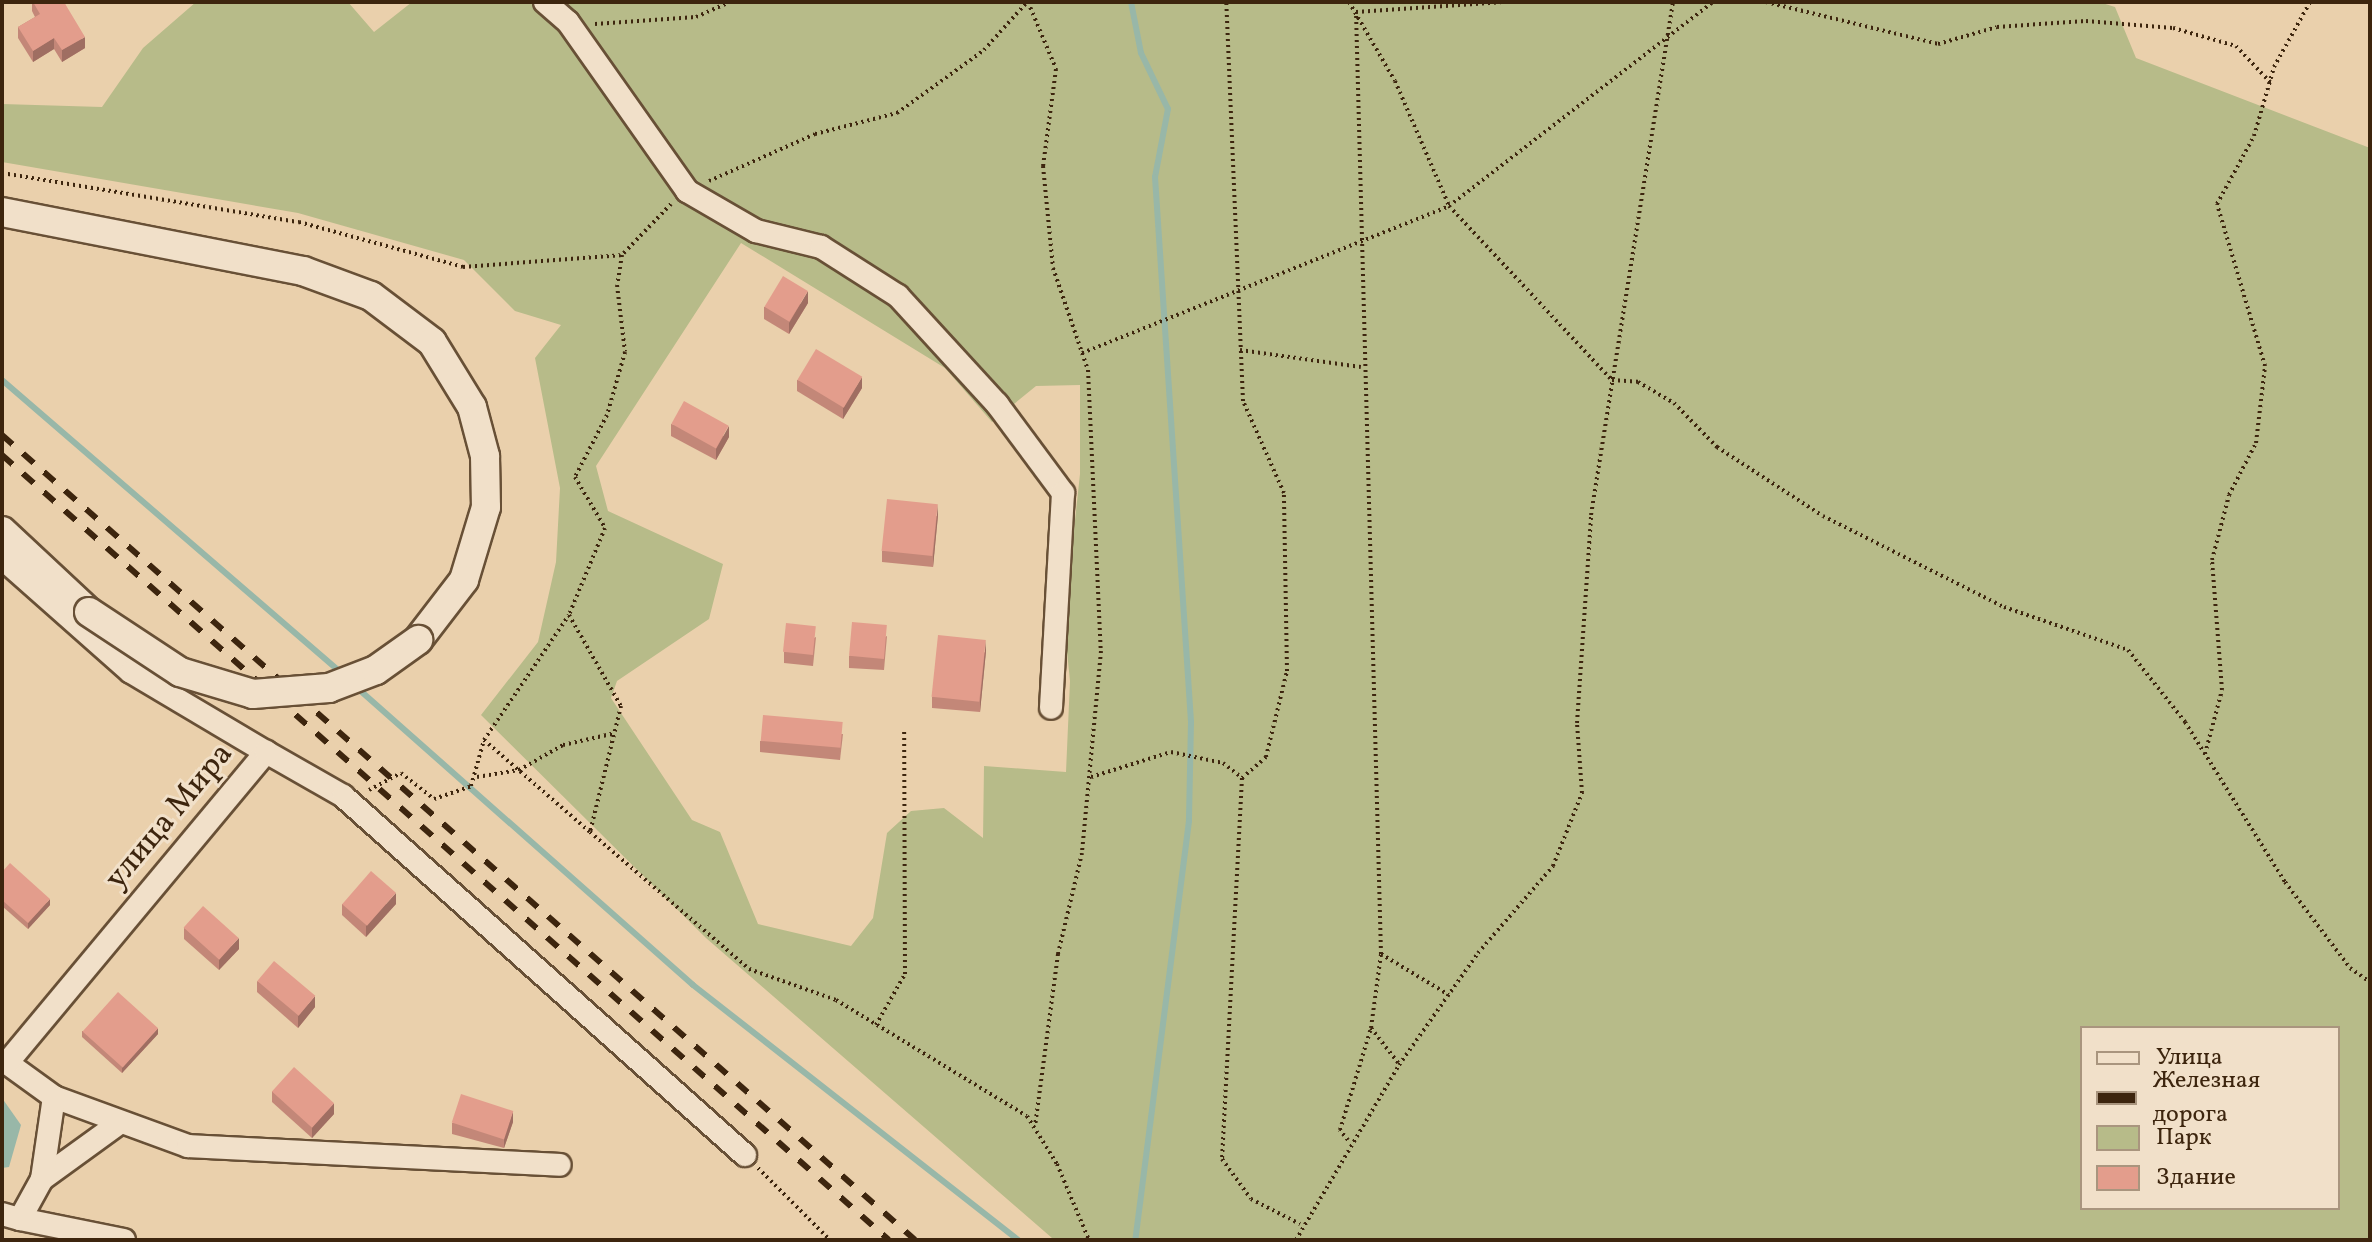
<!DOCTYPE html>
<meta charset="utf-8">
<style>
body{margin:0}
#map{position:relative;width:2372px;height:1242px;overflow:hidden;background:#ead0ac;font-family:Vollkorn,serif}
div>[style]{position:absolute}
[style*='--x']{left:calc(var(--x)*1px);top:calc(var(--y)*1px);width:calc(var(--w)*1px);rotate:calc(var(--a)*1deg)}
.green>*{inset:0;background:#b7bb89}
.water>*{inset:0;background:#98b7a8}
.stream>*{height:6px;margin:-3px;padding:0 3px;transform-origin:3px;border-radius:3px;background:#98b7a8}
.path>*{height:4px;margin-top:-2px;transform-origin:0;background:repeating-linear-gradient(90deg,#3d250e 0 2px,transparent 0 6px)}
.roads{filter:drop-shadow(2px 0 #685036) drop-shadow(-2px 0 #685036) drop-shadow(0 2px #685036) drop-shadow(0 -2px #685036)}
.minor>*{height:22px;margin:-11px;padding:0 11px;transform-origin:11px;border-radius:11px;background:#f1e0c9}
.tertiary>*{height:28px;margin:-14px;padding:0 14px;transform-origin:14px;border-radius:14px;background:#f1e0c9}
.rail>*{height:6px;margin-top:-3px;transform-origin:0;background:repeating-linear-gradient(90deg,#3d250e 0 14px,transparent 0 28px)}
.bridges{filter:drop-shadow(2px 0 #685036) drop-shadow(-2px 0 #685036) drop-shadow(0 2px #685036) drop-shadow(0 -2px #685036)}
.tertiary-bridge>*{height:28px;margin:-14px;padding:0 14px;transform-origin:14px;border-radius:14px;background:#f1e0c9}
.wall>*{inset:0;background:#c38778}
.shaded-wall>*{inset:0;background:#9f6e62}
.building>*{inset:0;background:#e39d8c;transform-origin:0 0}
span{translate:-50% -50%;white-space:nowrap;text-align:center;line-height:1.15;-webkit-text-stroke:6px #f1e0c9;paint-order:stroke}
.street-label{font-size:32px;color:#3d250e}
.frame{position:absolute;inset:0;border:4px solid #3d250e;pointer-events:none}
.legend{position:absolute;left:2080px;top:1026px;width:260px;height:184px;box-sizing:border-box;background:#f1e0c9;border:2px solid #a9957e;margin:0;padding:10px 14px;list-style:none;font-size:24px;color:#3d250e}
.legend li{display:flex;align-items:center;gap:16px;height:40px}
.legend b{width:40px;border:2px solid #a9957e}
</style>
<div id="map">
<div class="green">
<i style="clip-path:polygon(evenodd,196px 2px,348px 2px,374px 32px,412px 2px,2099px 2px,2115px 7px,2136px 58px,2370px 148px,2370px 1240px,1052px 1238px,706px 938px,481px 715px,538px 642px,556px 562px,560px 488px,535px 358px,561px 325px,515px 311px,464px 260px,298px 213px,2px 162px,2px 104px,102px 107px,143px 48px,196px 2px,741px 243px,945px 368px,992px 422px,1036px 386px,1080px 385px,1080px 474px,1064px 622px,1070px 681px,1066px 772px,984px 766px,983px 838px,944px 808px,911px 811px,887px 833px,873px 918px,851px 946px,758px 924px,720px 832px,692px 820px,611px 698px,617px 681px,709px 619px,723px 564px,608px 511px,596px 466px,741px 243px,196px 2px,2082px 1028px,2338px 1028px,2338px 1208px,2082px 1208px,2082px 1028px)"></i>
</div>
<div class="water">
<i style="clip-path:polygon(2px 1098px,21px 1125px,9px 1167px,2px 1168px)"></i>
</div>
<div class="stream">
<i style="--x:1131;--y:2;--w:52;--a:78.9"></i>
<i style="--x:1141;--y:53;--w:62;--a:64.3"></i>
<i style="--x:1168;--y:109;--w:69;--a:100.8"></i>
<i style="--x:1155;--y:177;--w:546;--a:86.22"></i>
<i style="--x:1191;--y:722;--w:99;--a:91.2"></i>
<i style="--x:1189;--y:821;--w:422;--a:97.3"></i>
<i style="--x:2;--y:380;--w:448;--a:40.8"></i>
<i style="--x:355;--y:686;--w:451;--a:41.5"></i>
<i style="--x:693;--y:985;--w:413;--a:38.1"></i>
</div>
<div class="path">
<i style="--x:1028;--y:2;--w:73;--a:67.3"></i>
<i style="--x:1056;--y:69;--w:98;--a:97.6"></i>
<i style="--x:1043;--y:166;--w:102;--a:84.4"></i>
<i style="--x:1053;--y:268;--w:108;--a:71.1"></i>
<i style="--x:1088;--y:370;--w:281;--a:87.4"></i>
<i style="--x:1101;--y:651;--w:203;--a:95.4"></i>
<i style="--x:1082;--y:853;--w:104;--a:103.4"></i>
<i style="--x:1058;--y:954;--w:174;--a:97.6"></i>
<i style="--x:1349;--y:2;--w:91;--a:59.8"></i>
<i style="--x:1395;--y:81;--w:136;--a:66.6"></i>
<i style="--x:1449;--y:206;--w:238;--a:46.9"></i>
<i style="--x:1612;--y:380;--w:26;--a:4"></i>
<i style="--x:1638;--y:382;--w:42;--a:30.3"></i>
<i style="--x:1674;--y:403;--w:62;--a:45.7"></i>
<i style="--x:1717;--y:447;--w:126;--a:33.1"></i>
<i style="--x:1823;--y:516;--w:203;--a:26.7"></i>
<i style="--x:2004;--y:607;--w:131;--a:19.1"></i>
<i style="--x:2128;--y:650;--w:92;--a:51.6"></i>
<i style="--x:2185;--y:722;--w:189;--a:58"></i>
<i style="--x:2285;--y:882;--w:108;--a:52.9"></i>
<i style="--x:2350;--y:968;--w:24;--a:35"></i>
<i style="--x:1766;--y:2;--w:177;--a:13.7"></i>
<i style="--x:1938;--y:44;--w:61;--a:-16.1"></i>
<i style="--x:1997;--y:27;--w:89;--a:-3.9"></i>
<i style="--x:2086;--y:21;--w:87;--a:4.6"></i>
<i style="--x:2173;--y:28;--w:66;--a:15.9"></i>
<i style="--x:2236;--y:46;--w:50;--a:46.6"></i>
<i style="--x:595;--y:24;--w:101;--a:-4"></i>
<i style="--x:696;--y:17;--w:36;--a:-24"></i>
<i style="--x:2;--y:173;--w:301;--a:9.4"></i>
<i style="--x:299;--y:222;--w:170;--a:15.3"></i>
<i style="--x:463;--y:267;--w:158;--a:-4.3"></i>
<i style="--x:709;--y:181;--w:116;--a:-23.9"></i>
<i style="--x:815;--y:134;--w:85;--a:-14.4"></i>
<i style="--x:897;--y:113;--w:107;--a:-35.9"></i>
<i style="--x:984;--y:50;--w:64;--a:-48.1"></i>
<i style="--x:671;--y:204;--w:71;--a:133.9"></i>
<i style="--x:622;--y:255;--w:30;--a:99"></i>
<i style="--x:617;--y:285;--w:67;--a:83.2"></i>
<i style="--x:625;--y:352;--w:66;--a:105.9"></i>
<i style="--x:607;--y:415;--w:70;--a:117.3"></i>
<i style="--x:575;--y:477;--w:59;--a:59.5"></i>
<i style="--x:605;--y:528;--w:94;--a:112.5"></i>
<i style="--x:569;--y:615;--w:105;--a:60.3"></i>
<i style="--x:621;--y:706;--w:130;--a:103.8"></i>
<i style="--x:590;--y:832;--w:210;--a:40.7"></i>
<i style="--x:749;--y:969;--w:92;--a:19.6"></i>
<i style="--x:836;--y:1000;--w:223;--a:31.3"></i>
<i style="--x:1027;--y:1116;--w:57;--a:58"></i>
<i style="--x:1057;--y:1164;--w:82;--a:67.2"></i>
<i style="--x:1240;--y:350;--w:122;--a:8"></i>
<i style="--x:1082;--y:353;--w:395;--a:-21.8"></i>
<i style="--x:1449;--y:206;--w:334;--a:-37.7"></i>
<i style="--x:484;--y:740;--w:140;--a:41"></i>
<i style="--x:2205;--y:754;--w:66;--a:-75.1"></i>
<i style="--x:2222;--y:690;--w:130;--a:-94.4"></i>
<i style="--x:2212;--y:560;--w:67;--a:-75.3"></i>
<i style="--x:2229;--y:495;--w:59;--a:-62.6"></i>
<i style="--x:2256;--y:443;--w:78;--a:-83.3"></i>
<i style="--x:2265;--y:366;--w:169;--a:-106.5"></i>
<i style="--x:2217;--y:204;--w:77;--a:-61.4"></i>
<i style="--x:2254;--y:136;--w:72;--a:-73.8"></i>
<i style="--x:2274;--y:67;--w:74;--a:-61"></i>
<i style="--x:477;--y:777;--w:43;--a:-9.5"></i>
<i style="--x:519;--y:770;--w:51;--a:-29.6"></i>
<i style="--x:563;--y:745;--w:54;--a:-12.8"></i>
<i style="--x:1091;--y:777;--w:84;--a:-17.4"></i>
<i style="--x:1171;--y:752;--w:53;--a:11.9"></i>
<i style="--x:1223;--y:763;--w:24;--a:38"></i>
<i style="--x:1242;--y:778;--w:32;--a:-41"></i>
<i style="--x:1266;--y:757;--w:89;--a:-76.3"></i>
<i style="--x:1287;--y:671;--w:178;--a:-91"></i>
<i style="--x:1284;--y:493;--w:101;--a:-114"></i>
<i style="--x:1243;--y:401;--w:399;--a:-92.4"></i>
<i style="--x:1242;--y:778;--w:382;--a:93"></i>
<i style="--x:1222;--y:1159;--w:49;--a:54.1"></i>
<i style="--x:1251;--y:1199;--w:55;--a:27"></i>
<i style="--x:369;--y:790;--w:36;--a:-28"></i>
<i style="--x:401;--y:773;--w:42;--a:38.2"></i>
<i style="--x:434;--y:799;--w:39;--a:-19"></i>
<i style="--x:471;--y:786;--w:48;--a:-74.2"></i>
<i style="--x:484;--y:740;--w:151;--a:-55.8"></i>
<i style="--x:1381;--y:954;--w:79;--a:31.1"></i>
<i style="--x:876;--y:1025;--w:59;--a:-60.4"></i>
<i style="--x:905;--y:974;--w:244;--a:-90.2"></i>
<i style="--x:1371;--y:1028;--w:46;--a:52.1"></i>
<i style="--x:1348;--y:1140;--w:13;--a:-129"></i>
<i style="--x:1340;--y:1130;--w:107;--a:-73.1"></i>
<i style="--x:1371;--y:1028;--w:75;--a:-82.3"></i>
<i style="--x:1381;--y:954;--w:942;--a:-91.52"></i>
<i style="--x:1356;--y:12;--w:145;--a:-3.9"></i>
<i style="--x:758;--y:1168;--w:102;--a:45"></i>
<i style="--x:1296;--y:1240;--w:203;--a:-59.5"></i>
<i style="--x:1399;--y:1065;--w:137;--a:-54.8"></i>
<i style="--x:1478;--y:953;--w:115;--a:-49.2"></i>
<i style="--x:1553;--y:866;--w:79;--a:-68.3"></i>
<i style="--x:1582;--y:793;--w:70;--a:-94.1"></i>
<i style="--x:1577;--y:723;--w:208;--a:-86.1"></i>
<i style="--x:1591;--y:515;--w:520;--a:-80.92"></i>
</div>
<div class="roads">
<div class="minor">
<i style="--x:545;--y:2;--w:30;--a:41"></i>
<i style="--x:568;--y:22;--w:207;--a:54.8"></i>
<i style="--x:687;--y:191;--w:80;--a:30.1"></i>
<i style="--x:756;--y:231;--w:67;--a:13.8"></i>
<i style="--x:821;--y:247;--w:91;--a:32.5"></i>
<i style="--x:898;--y:296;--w:147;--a:47.5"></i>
<i style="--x:997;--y:404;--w:111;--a:53.4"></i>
<i style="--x:1063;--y:493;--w:215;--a:93.2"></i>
<i style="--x:2;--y:558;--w:172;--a:41.5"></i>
<i style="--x:131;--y:672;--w:157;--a:30.7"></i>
<i style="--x:54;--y:1097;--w:143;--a:20.1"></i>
<i style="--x:188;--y:1146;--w:372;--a:2.9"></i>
<i style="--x:42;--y:1179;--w:94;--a:-35.9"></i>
<i style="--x:2;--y:1214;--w:19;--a:16"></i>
<i style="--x:20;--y:1219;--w:46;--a:-61.2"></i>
<i style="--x:42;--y:1179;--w:83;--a:-81.7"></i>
<i style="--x:54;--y:1097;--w:58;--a:-144.1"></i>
<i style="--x:7;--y:1063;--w:405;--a:-50.2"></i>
<i style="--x:266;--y:752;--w:89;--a:29.7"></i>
<i style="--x:343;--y:796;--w:539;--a:41.77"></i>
<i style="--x:20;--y:1219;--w:106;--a:11.4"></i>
</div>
<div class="tertiary">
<i style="--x:2;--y:212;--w:307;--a:11.1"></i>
<i style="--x:303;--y:271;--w:72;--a:20.2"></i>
<i style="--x:371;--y:296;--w:76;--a:37"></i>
<i style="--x:432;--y:342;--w:76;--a:58.4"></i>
<i style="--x:472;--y:407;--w:51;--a:75.1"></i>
<i style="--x:485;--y:456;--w:51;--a:88.9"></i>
<i style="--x:486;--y:507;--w:76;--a:106.8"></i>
<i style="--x:464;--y:580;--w:76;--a:127.5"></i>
<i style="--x:2;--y:531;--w:119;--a:43"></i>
</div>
</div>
<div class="rail">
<i style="--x:2;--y:435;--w:1217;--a:41.4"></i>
<i style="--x:2;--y:455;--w:1184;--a:41.51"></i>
</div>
<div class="bridges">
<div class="tertiary-bridge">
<i style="--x:89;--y:612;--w:109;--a:33.4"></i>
<i style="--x:180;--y:672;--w:76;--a:16.8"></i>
<i style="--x:253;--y:694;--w:76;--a:-4.5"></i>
<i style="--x:329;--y:688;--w:50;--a:-21"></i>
<i style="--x:376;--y:670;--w:52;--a:-35.5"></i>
</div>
</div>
<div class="wall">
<i style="clip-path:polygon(32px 2px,64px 2px,85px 48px,62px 62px,54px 49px,33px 62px,18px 38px,18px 27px,35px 17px,32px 11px)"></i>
<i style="clip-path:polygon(808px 303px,789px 334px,764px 319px,764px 307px)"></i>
<i style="clip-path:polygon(797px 380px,862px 388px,843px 419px,797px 391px)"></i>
<i style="clip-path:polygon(671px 424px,729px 437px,716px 460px,671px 436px)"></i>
<i style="clip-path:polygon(938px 515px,933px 567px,882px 562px,882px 551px)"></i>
<i style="clip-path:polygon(887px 636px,884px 670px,849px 668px,849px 656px)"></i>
<i style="clip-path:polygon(816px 637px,813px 666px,784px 663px,784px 652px)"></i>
<i style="clip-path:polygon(986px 651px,980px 712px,932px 708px,932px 697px)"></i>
<i style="clip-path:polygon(843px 734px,840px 760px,760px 752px,760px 741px)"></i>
<i style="clip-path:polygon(2px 872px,50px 905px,28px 929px,2px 906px)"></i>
<i style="clip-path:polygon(342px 904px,396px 904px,366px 937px,342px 915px)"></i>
<i style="clip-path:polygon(184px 928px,239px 949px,219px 970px,184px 939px)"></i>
<i style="clip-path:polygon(257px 981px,315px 1007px,298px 1028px,257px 992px)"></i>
<i style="clip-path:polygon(82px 1031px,158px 1034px,122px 1073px,82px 1037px)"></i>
<i style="clip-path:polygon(272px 1091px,334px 1114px,312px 1138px,272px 1102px)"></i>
<i style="clip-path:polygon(513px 1122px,504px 1148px,452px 1134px,452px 1123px)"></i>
</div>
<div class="shaded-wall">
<i style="clip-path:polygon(85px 37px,85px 48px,62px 62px,62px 50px)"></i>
<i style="clip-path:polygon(54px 38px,54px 49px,33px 62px,33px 51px)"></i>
<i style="clip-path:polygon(808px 291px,808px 303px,789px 334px,789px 323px)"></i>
<i style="clip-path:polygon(862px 377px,862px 388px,843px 419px,843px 408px)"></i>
<i style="clip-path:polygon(729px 426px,729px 437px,716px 460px,716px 449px)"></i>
<i style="clip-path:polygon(938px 504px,938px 515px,933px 567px,933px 556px)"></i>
<i style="clip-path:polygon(986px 640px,986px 651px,980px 712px,980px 701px)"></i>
<i style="clip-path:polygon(396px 893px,396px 904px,366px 937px,366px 926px)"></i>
<i style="clip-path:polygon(50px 899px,50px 905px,28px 929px,28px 923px)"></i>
<i style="clip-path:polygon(239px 938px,239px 949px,219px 970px,219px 959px)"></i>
<i style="clip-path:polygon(315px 996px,315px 1007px,298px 1028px,298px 1016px)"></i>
<i style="clip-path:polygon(158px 1028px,158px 1034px,122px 1073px,122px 1068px)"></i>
<i style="clip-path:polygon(334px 1103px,334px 1114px,312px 1138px,312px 1127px)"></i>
<i style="clip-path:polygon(513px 1111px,513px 1122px,504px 1148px,504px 1137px)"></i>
</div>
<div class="building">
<i style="clip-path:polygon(33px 2px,64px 2px,85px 37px,62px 50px,54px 38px,33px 51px,18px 27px,40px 14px)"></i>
<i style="left:783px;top:276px;width:29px;height:36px;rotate:31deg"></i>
<i style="left:816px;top:349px;width:54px;height:36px;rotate:31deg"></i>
<i style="left:684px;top:401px;width:51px;height:26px;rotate:29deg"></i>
<i style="left:887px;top:499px;width:51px;height:52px;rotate:6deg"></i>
<i style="left:852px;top:622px;width:35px;height:34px;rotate:5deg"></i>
<i style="left:786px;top:623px;width:30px;height:29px;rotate:6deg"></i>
<i style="left:938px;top:635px;width:48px;height:62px;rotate:6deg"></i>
<i style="left:763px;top:715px;width:80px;height:26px;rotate:5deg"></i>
<i style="clip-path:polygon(10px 863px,50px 899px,28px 923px,2px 900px,2px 872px)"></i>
<i style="left:371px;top:871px;width:33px;height:44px;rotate:41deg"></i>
<i style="left:203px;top:906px;width:48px;height:29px;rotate:42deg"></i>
<i style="left:274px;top:961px;width:54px;height:26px;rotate:40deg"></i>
<i style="left:118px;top:992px;width:54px;height:53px;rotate:42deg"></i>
<i style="left:294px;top:1067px;width:54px;height:33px;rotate:42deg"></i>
<i style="left:461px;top:1094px;width:55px;height:30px;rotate:18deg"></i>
</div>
<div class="street-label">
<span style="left:170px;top:817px;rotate:-50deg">улица Мира</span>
</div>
<div class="frame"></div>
<ul class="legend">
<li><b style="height:10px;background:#f1e0c9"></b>Улица</li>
<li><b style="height:10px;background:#3d250e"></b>Железная дорога</li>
<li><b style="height:22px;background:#b7bb89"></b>Парк</li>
<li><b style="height:22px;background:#e39d8c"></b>Здание</li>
</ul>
</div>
